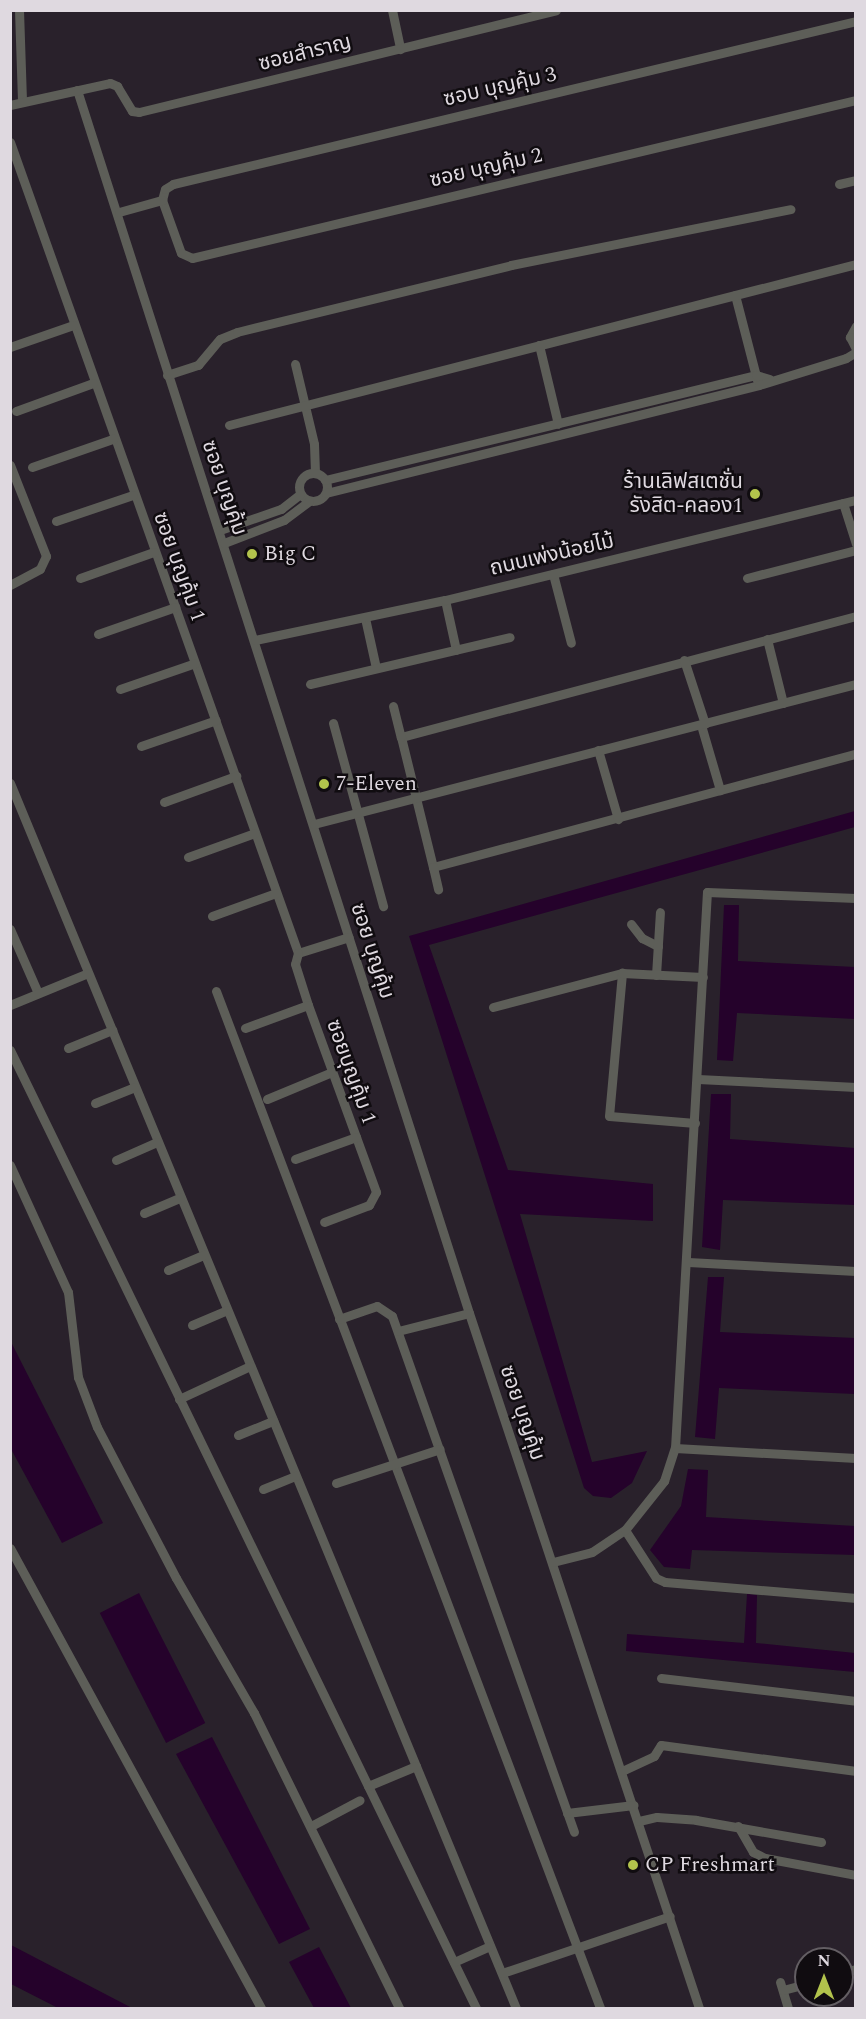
<!DOCTYPE html>
<meta charset="utf-8">
<style>
body{margin:0}
#map{position:relative;width:866px;height:2019px;overflow:hidden;background:#29212b;font-family:Spectral,"Noto Sans Thai",serif}
div>[style]{position:absolute}
[style*='--x']{left:calc(var(--x)*1px);top:calc(var(--y)*1px);width:calc(var(--w)*1px);rotate:calc(var(--a)*1deg)}
.water>*{inset:0;background:#25022b;transform-origin:0 0}
.street>*{height:9px;margin:-4.5px;padding:0 4.5px;transform-origin:4.5px;border-radius:4.5px;background:#5d5e58}
.street>.ring{margin:-4.5px;padding:0;box-sizing:content-box;background:none;border:9px solid #5d5e58;border-radius:50%}
.dots>*{width:16px;height:16px;translate:-50% -50%;box-sizing:border-box;border:3px solid #100c10;border-radius:50%}
span{translate:-50% -50%;white-space:nowrap;text-align:center;line-height:1.15;-webkit-text-stroke:5px #100c10;paint-order:stroke}
.street-label{font-size:21px;color:#dfd9e0}
.poi-label{font-size:21px;color:#dfd9e0}
.right{translate:-100% -50%;text-align:right}
.left{translate:0 -50%;text-align:left}
.frame{position:absolute;inset:0;border:12px solid #dfd9e0;pointer-events:none}
.north{position:absolute;left:794px;top:1947px;width:60px;height:60px;box-sizing:border-box;background:#100c10;border:2px solid #635e63;border-radius:50%;rotate:0deg;font-size:16px;font-weight:700;line-height:24px;text-align:center;color:#dfd9e0}
.north::after{content:'';display:block;margin:auto;width:21px;height:27px;background:#b2c34c;clip-path:polygon(50% 0,100% 100%,50% 72%,0 100%)}
</style>
<div id="map">
<div class="water">
<i style="clip-path:polygon(855px 811px,855px 827px,429px 945px,508px 1170px,653px 1184px,653px 1221px,520px 1214px,592px 1462px,647px 1451px,632px 1483px,611px 1498px,593px 1496px,584px 1488px,409px 936px)"></i>
<i style="clip-path:polygon(724px 905px,739px 905px,738px 961px,855px 967px,855px 1019px,737px 1013px,733px 1061px,717px 1060px)"></i>
<i style="clip-path:polygon(711px 1094px,731px 1094px,730px 1139px,855px 1148px,855px 1205px,723px 1200px,720px 1250px,702px 1247px)"></i>
<i style="clip-path:polygon(708px 1277px,724px 1277px,720px 1332px,855px 1338px,855px 1394px,719px 1388px,715px 1439px,695px 1437px)"></i>
<i style="clip-path:polygon(10px 1340px,103px 1523px,62px 1543px,11px 1449px)"></i>
<i style="clip-path:polygon(688px 1469px,708px 1470px,706px 1517px,855px 1526px,855px 1555px,692px 1550px,690px 1569px,664px 1567px,650px 1550px,681px 1506px)"></i>
<i style="left:139px;top:1593px;width:146px;height:44px;rotate:63deg"></i>
<i style="clip-path:polygon(747px 1594px,757px 1595px,756px 1643px,855px 1653px,855px 1672px,626px 1651px,627px 1634px,744px 1643px)"></i>
<i style="clip-path:polygon(212px 1737px,310px 1929px,279px 1944px,176px 1754px)"></i>
<i style="clip-path:polygon(10px 1946px,11px 1945px,132px 2008px,58px 2008px,11px 1984px)"></i>
<i style="clip-path:polygon(319px 1947px,351px 2008px,314px 2008px,289px 1962px)"></i>
</div>
<div class="street">
<i style="--x:19;--y:10;--w:92;--a:88.1"></i>
<i style="--x:392;--y:10;--w:40;--a:78"></i>
<i style="--x:77;--y:90;--w:1284;--a:72.23"></i>
<i style="--x:469;--y:1313;--w:732;--a:71.69"></i>
<i style="--x:10;--y:105;--w:102;--a:-12.4"></i>
<i style="--x:110;--y:83;--w:8;--a:23"></i>
<i style="--x:117;--y:86;--w:29;--a:59"></i>
<i style="--x:132;--y:111;--w:7;--a:8"></i>
<i style="--x:139;--y:112;--w:429;--a:-13.7"></i>
<i style="--x:10;--y:142;--w:861;--a:70.45"></i>
<i style="--x:298;--y:953;--w:53;--a:-17.4"></i>
<i style="--x:839;--y:184;--w:17;--a:-13"></i>
<i style="--x:162;--y:200;--w:56;--a:70.3"></i>
<i style="--x:181;--y:253;--w:12;--a:24"></i>
<i style="--x:192;--y:258;--w:683;--a:-13.38"></i>
<i style="--x:162;--y:200;--w:11;--a:-75"></i>
<i style="--x:165;--y:189;--w:9;--a:-32"></i>
<i style="--x:173;--y:184;--w:702;--a:-13.42"></i>
<i style="--x:119;--y:212;--w:45;--a:-15.6"></i>
<i style="--x:735;--y:295;--w:88;--a:75.5"></i>
<i style="--x:856;--y:326;--w:13;--a:119"></i>
<i style="--x:850;--y:337;--w:13;--a:63"></i>
<i style="--x:539;--y:345;--w:81;--a:76.5"></i>
<i style="--x:10;--y:347;--w:67;--a:-19.2"></i>
<i style="--x:295;--y:364;--w:82;--a:76.6"></i>
<i style="--x:314;--y:444;--w:29;--a:88"></i>
<i style="--x:167;--y:375;--w:33;--a:-18"></i>
<i style="--x:198;--y:365;--w:34;--a:-50"></i>
<i style="--x:220;--y:339;--w:18;--a:-22"></i>
<i style="--x:237;--y:332;--w:282;--a:-13.7"></i>
<i style="--x:511;--y:265;--w:285;--a:-11.3"></i>
<i style="--x:16;--y:411;--w:82;--a:-20"></i>
<i style="--x:229;--y:425;--w:647;--a:-14.4"></i>
<i style="--x:10;--y:465;--w:98;--a:68.4"></i>
<i style="--x:46;--y:556;--w:14;--a:115"></i>
<i style="--x:40;--y:569;--w:34;--a:152"></i>
<i style="--x:32;--y:467;--w:86;--a:-19.1"></i>
<i class="ring" style="left:299px;top:473px;width:19px;height:19px"></i>
<i style="--x:325;--y:480;--w:444;--a:-13.7"></i>
<i style="--x:756;--y:375;--w:14;--a:17"></i>
<i style="--x:326;--y:493;--w:446;--a:-14"></i>
<i style="--x:759;--y:385;--w:91;--a:-17.2"></i>
<i style="--x:846;--y:358;--w:12;--a:-31"></i>
<i style="--x:843;--y:503;--w:43;--a:72.4"></i>
<i style="--x:56;--y:521;--w:81;--a:-18.7"></i>
<i style="--x:220;--y:530;--w:65;--a:-19"></i>
<i style="--x:281;--y:509;--w:24;--a:-38"></i>
<i style="--x:224;--y:543;--w:64;--a:-21"></i>
<i style="--x:284;--y:520;--w:31;--a:-37"></i>
<i style="--x:553;--y:574;--w:71;--a:75.4"></i>
<i style="--x:80;--y:578;--w:78;--a:-19.4"></i>
<i style="--x:747;--y:578;--w:113;--a:-14.4"></i>
<i style="--x:445;--y:600;--w:51;--a:77.6"></i>
<i style="--x:856;--y:616;--w:471;--a:165.1"></i>
<i style="--x:401;--y:737;--w:134;--a:76.2"></i>
<i style="--x:433;--y:867;--w:438;--a:-15"></i>
<i style="--x:365;--y:618;--w:51;--a:77.6"></i>
<i style="--x:98;--y:634;--w:82;--a:-19.3"></i>
<i style="--x:767;--y:639;--w:66;--a:76"></i>
<i style="--x:255;--y:640;--w:194;--a:-11.9"></i>
<i style="--x:445;--y:600;--w:423;--a:-13.7"></i>
<i style="--x:684;--y:660;--w:67;--a:71.8"></i>
<i style="--x:310;--y:684;--w:205;--a:-13.2"></i>
<i style="--x:120;--y:689;--w:79;--a:-19.1"></i>
<i style="--x:393;--y:706;--w:32;--a:76"></i>
<i style="--x:333;--y:723;--w:190;--a:74.7"></i>
<i style="--x:701;--y:725;--w:68;--a:73.7"></i>
<i style="--x:141;--y:746;--w:79;--a:-19.1"></i>
<i style="--x:598;--y:750;--w:72;--a:73.8"></i>
<i style="--x:10;--y:783;--w:1325;--a:67.56"></i>
<i style="--x:164;--y:802;--w:77;--a:-19.9"></i>
<i style="--x:314;--y:824;--w:560;--a:-14.48"></i>
<i style="--x:188;--y:857;--w:71;--a:-19.7"></i>
<i style="--x:433;--y:867;--w:23;--a:77"></i>
<i style="--x:212;--y:916;--w:68;--a:-19.8"></i>
<i style="--x:631;--y:924;--w:18;--a:52"></i>
<i style="--x:642;--y:938;--w:18;--a:27"></i>
<i style="--x:10;--y:929;--w:70;--a:66.4"></i>
<i style="--x:298;--y:953;--w:11;--a:105"></i>
<i style="--x:295;--y:964;--w:43;--a:72.4"></i>
<i style="--x:308;--y:1005;--w:199;--a:70"></i>
<i style="--x:376;--y:1192;--w:15;--a:118"></i>
<i style="--x:369;--y:1205;--w:48;--a:159.3"></i>
<i style="--x:656;--y:975;--w:63;--a:-86.4"></i>
<i style="--x:216;--y:991;--w:1087;--a:69.31"></i>
<i style="--x:10;--y:1005;--w:84;--a:-22.3"></i>
<i style="--x:493;--y:1007;--w:133;--a:-14.8"></i>
<i style="--x:245;--y:1028;--w:67;--a:-20.1"></i>
<i style="--x:68;--y:1048;--w:48;--a:-22.2"></i>
<i style="--x:10;--y:1050;--w:1065;--a:64.06"></i>
<i style="--x:698;--y:1079;--w:158;--a:2.9"></i>
<i style="--x:267;--y:1099;--w:70;--a:-22.6"></i>
<i style="--x:95;--y:1103;--w:43;--a:-21.8"></i>
<i style="--x:695;--y:1123;--w:86;--a:-175.3"></i>
<i style="--x:609;--y:1116;--w:144;--a:-84.8"></i>
<i style="--x:622;--y:973;--w:81;--a:2.8"></i>
<i style="--x:295;--y:1159;--w:65;--a:-19.8"></i>
<i style="--x:116;--y:1160;--w:45;--a:-23.7"></i>
<i style="--x:10;--y:1165;--w:140;--a:65.5"></i>
<i style="--x:68;--y:1292;--w:86;--a:83.3"></i>
<i style="--x:78;--y:1377;--w:53;--a:69.2"></i>
<i style="--x:97;--y:1427;--w:170;--a:62.4"></i>
<i style="--x:176;--y:1578;--w:156;--a:60"></i>
<i style="--x:254;--y:1713;--w:329;--a:63.8"></i>
<i style="--x:144;--y:1213;--w:39;--a:-23"></i>
<i style="--x:688;--y:1262;--w:168;--a:3.1"></i>
<i style="--x:168;--y:1270;--w:39;--a:-23"></i>
<i style="--x:339;--y:1319;--w:40;--a:-18.9"></i>
<i style="--x:377;--y:1306;--w:18;--a:34"></i>
<i style="--x:392;--y:1316;--w:547;--a:70.57"></i>
<i style="--x:192;--y:1325;--w:38;--a:-23"></i>
<i style="--x:398;--y:1331;--w:73;--a:-14.2"></i>
<i style="--x:179;--y:1399;--w:78;--a:-24.9"></i>
<i style="--x:238;--y:1435;--w:38;--a:-22"></i>
<i style="--x:675;--y:1448;--w:181;--a:3.2"></i>
<i style="--x:336;--y:1483;--w:109;--a:-18.1"></i>
<i style="--x:263;--y:1489;--w:35;--a:-22"></i>
<i style="--x:625;--y:1530;--w:57;--a:57.1"></i>
<i style="--x:656;--y:1578;--w:10;--a:24"></i>
<i style="--x:665;--y:1582;--w:192;--a:4.8"></i>
<i style="--x:10;--y:1548;--w:524;--a:61.38"></i>
<i style="--x:553;--y:1562;--w:40;--a:-14.4"></i>
<i style="--x:592;--y:1552;--w:40;--a:-34"></i>
<i style="--x:625;--y:1530;--w:63;--a:-51.5"></i>
<i style="--x:664;--y:1481;--w:35;--a:-72"></i>
<i style="--x:675;--y:1448;--w:557;--a:-86.71"></i>
<i style="--x:707;--y:892;--w:149;--a:2.3"></i>
<i style="--x:661;--y:1678;--w:196;--a:6.7"></i>
<i style="--x:622;--y:1771;--w:35;--a:-25"></i>
<i style="--x:654;--y:1756;--w:13;--a:-58"></i>
<i style="--x:661;--y:1745;--w:197;--a:7.6"></i>
<i style="--x:368;--y:1786;--w:52;--a:-22.6"></i>
<i style="--x:567;--y:1813;--w:67;--a:-6.8"></i>
<i style="--x:639;--y:1821;--w:18;--a:-13"></i>
<i style="--x:657;--y:1817;--w:39;--a:4"></i>
<i style="--x:696;--y:1820;--w:127;--a:10"></i>
<i style="--x:311;--y:1826;--w:55;--a:-28"></i>
<i style="--x:738;--y:1826;--w:30;--a:60"></i>
<i style="--x:753;--y:1852;--w:13;--a:27"></i>
<i style="--x:765;--y:1858;--w:93;--a:10.6"></i>
<i style="--x:454;--y:1962;--w:39;--a:-24"></i>
<i style="--x:502;--y:1973;--w:177;--a:-18.7"></i>
<i style="--x:842;--y:1973;--w:15;--a:-16"></i>
<i style="--x:780;--y:1982;--w:27;--a:73"></i>
<i style="--x:783;--y:1990;--w:24;--a:-15"></i>
</div>
<div class="dots">
<i style="left:755px;top:494px;background:#b2c34c"></i>
<i style="left:252px;top:554px;background:#b2c34c"></i>
<i style="left:324px;top:784px;background:#b2c34c"></i>
<i style="left:633px;top:1865px;background:#b2c34c"></i>
</div>
<div class="street-label">
<span style="left:305px;top:53px;rotate:-14deg">ซอยสำราญ</span>
<span style="left:500px;top:87px;rotate:-13deg">ซอบ บุญคุ้ม 3</span>
<span style="left:486px;top:168px;rotate:-13deg">ซอย บุญคุ้ม 2</span>
<span style="left:224px;top:488px;rotate:71deg">ซอย บุญคุ้ม</span>
<span style="left:552px;top:555px;rotate:-13deg">ถนนเพ่งน้อยไม้</span>
<span style="left:179px;top:567px;rotate:70deg">ซอย บุญคุ้ม 1</span>
<span style="left:372px;top:951px;rotate:72deg">ซอย บุญคุ้ม</span>
<span style="left:351px;top:1072px;rotate:70deg">ซอยบุญคุ้ม 1</span>
<span style="left:522px;top:1413px;rotate:71deg">ซอย บุญคุ้ม</span>
</div>
<div class="poi-label">
<span class="right" style="left:743px;top:494px">ร้านเลิฟสเตชั่น<br>รังสิต-คลอง1</span>
<span class="left" style="left:264px;top:554px">Big C</span>
<span class="left" style="left:336px;top:784px">7-Eleven</span>
<span class="left" style="left:645px;top:1865px">CP Freshmart</span>
</div>
<div class="frame"></div>
<div class="north">N</div>
</div>
